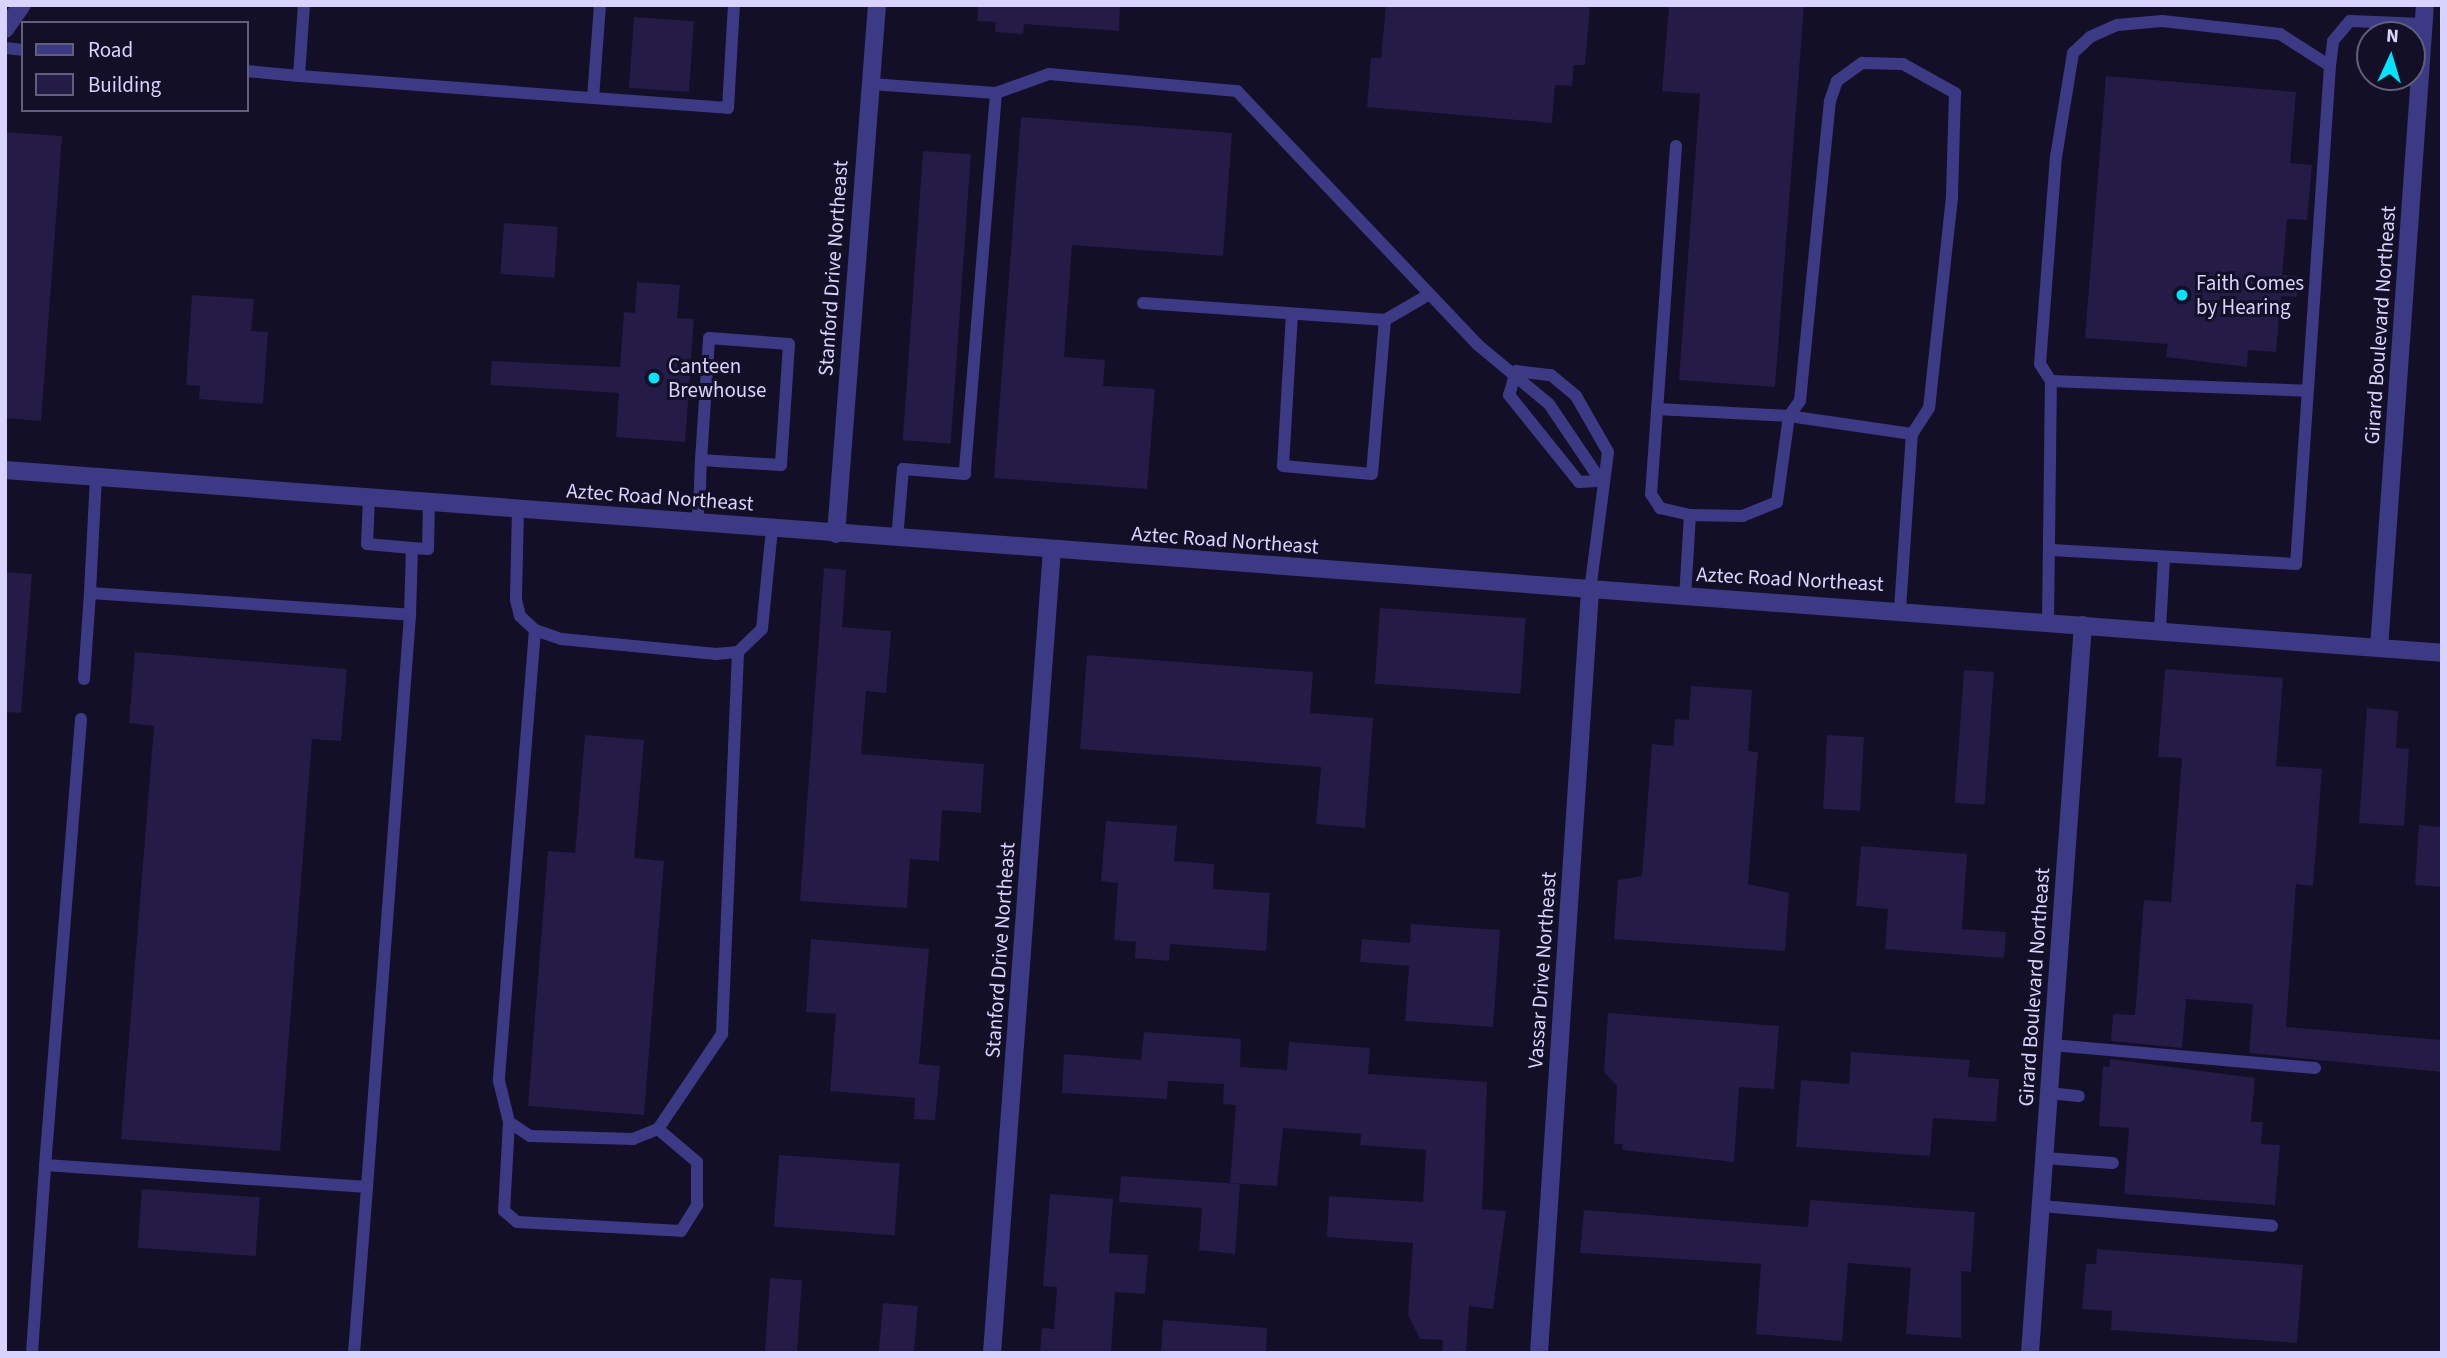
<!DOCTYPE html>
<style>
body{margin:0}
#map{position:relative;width:2447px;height:1358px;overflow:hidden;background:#130f26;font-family:"Source Sans 3",sans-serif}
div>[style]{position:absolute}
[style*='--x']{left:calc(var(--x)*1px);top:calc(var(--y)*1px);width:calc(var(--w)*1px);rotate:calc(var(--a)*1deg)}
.building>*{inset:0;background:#241b47;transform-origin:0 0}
.service>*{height:12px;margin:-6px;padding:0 6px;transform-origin:6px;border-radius:6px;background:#3d3a85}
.minor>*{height:18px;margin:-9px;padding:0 9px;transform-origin:9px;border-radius:9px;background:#3d3a85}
.tertiary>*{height:18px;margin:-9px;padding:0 9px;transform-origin:9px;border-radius:9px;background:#3d3a85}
.dots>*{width:19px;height:19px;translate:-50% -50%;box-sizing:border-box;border:4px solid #130f26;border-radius:50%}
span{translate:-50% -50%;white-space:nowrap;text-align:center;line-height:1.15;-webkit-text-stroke:6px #130f26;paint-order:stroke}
.street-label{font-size:21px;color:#d9d4ff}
.poi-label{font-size:21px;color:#d9d4ff}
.left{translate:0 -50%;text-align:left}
.frame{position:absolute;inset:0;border:7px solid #d9d4ff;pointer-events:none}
.legend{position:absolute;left:21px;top:21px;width:228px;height:91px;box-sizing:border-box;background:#130f26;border:2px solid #625e7d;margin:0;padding:9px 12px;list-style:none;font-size:21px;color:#d9d4ff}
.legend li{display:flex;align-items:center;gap:14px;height:35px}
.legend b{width:35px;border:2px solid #625e7d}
.north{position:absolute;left:2356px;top:21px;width:70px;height:70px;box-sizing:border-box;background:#130f26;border:2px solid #625e7d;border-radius:50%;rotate:4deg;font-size:19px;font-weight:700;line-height:28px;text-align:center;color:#d9d4ff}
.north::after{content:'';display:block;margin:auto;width:24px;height:32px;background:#00e5ff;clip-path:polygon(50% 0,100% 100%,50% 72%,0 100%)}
</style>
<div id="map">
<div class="building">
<i style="clip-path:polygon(978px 5px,1120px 5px,1119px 31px,1024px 24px,1023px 34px,995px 32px,996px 22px,977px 21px)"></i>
<i style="clip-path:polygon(1386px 5px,1590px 5px,1585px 65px,1574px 65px,1572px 86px,1555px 85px,1552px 123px,1367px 107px,1371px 58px,1381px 58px)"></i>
<i style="clip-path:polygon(1669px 5px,1804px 5px,1775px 387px,1679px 380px,1700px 94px,1662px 91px)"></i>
<i style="left:634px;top:17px;width:60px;height:71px;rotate:4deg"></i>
<i style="clip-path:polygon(2106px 76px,2296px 92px,2290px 163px,2312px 165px,2307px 220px,2287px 219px,2282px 275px,2299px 276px,2297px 297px,2281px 296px,2276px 352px,2248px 350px,2247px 367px,2166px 357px,2168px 344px,2085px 338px)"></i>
<i style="clip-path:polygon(1021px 117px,1232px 133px,1223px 256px,1072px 245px,1064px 357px,1105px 360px,1103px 386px,1155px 389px,1147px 489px,994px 478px)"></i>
<i style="clip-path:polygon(5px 132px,62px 136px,41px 421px,5px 418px)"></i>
<i style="left:923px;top:151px;width:48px;height:290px;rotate:4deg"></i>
<i style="left:504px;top:223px;width:54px;height:51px;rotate:4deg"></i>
<i style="clip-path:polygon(637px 282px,680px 285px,677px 318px,694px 319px,685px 442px,616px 437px,619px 393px,490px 385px,492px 361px,620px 367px,624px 312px,635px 313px)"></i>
<i style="clip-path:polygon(192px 295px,254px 299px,251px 331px,268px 332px,263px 404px,199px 399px,200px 386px,186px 385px)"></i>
<i style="clip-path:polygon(824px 568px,846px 570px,842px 627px,891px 631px,886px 693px,866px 691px,861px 754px,984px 764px,981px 813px,942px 810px,939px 861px,910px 859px,907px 908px,800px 901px)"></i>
<i style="clip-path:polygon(5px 572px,32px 574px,21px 713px,5px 712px)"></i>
<i style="left:1380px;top:608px;width:146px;height:76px;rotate:4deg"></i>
<i style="clip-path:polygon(135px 652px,347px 669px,341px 741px,312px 739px,280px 1151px,121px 1139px,154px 726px,129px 723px)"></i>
<i style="clip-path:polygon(1087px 655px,1313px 672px,1310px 713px,1373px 718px,1365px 828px,1316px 824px,1321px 767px,1080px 749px)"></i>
<i style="clip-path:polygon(2165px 669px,2283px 678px,2276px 766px,2322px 769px,2313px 886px,2296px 884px,2286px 1027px,2442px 1040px,2442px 1072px,2249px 1053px,2253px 1004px,2186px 999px,2182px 1048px,2111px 1041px,2113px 1014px,2135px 1015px,2144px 900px,2171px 902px,2182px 758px,2158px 757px)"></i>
<i style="left:1964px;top:670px;width:30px;height:133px;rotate:4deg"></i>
<i style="clip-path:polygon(1691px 686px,1752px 690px,1748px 751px,1758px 752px,1748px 884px,1789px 893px,1785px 951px,1614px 939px,1618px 880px,1642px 876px,1652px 744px,1673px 746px,1675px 719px,1689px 720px)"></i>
<i style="clip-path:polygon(2367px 708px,2398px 711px,2396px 748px,2409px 749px,2404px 826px,2359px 823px)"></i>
<i style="clip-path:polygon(585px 735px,644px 740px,634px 858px,664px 861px,644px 1115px,528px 1106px,548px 851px,575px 853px)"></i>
<i style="left:1827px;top:735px;width:37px;height:74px;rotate:3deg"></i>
<i style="clip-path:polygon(1106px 821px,1177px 826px,1174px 861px,1214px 864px,1213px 889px,1270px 893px,1266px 951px,1170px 944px,1169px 961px,1135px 958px,1136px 942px,1114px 940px,1118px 883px,1101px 881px)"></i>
<i style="clip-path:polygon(2419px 825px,2442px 827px,2442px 887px,2415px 885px)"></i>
<i style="clip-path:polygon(1861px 846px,1967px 854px,1962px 929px,2006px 932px,2004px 958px,1885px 949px,1888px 909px,1856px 906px)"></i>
<i style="clip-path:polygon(1411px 924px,1500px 930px,1493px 1027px,1405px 1021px,1409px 966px,1360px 962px,1362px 939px,1410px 943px)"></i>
<i style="clip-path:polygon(811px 939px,929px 949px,919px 1064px,940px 1066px,935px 1120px,914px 1119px,915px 1098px,830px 1091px,836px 1014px,806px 1012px)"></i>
<i style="clip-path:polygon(1608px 1013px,1779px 1026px,1774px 1089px,1739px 1087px,1734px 1162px,1622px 1150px,1623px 1144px,1614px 1144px,1617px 1086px,1604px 1072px)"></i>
<i style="clip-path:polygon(1144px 1032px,1241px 1039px,1240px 1067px,1287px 1070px,1289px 1042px,1370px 1048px,1368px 1074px,1487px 1082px,1482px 1209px,1506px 1211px,1493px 1309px,1469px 1306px,1466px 1353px,1442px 1353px,1443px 1340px,1420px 1339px,1408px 1315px,1413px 1243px,1327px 1237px,1329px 1196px,1423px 1202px,1426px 1150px,1360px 1145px,1361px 1134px,1283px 1128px,1277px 1186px,1230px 1183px,1236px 1105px,1223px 1104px,1224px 1084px,1168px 1081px,1167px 1099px,1062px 1093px,1064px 1054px,1141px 1060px)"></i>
<i style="clip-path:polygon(1851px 1052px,1970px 1060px,1968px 1077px,1999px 1079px,1996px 1122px,1933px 1118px,1930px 1156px,1796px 1147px,1801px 1080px,1849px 1084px)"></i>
<i style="clip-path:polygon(2110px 1059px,2255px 1078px,2251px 1122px,2263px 1122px,2261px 1144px,2280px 1145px,2275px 1205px,2124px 1194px,2129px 1128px,2099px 1126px,2103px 1066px,2110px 1067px)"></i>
<i style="left:779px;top:1155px;width:121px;height:72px;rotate:4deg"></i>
<i style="clip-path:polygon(1121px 1176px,1240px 1184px,1235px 1254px,1199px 1250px,1202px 1208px,1119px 1202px)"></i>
<i style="left:142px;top:1189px;width:118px;height:59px;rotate:4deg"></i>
<i style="clip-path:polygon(1050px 1194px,1113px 1199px,1109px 1253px,1148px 1255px,1145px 1294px,1115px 1292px,1111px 1353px,1040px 1353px,1042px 1328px,1054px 1329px,1057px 1287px,1043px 1286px)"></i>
<i style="clip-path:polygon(1810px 1200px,1975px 1212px,1971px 1272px,1961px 1271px,1961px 1338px,1906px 1334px,1911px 1268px,1848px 1263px,1842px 1341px,1756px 1334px,1761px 1264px,1580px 1253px,1584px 1210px,1808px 1227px)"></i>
<i style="clip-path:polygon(2097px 1249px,2303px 1265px,2297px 1343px,2111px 1330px,2112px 1311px,2082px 1309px,2086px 1264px,2096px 1264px)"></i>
<i style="left:770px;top:1278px;width:32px;height:75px;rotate:4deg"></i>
<i style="left:883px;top:1303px;width:35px;height:50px;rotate:5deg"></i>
<i style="clip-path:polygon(1163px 1320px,1267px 1328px,1266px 1353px,1161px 1353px)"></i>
</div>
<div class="service">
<i style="--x:5;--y:48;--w:18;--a:6"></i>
<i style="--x:1862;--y:63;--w:41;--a:1.4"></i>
<i style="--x:1903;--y:64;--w:60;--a:29.1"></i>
<i style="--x:1955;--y:93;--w:104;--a:91.7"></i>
<i style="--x:1952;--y:197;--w:212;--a:96.2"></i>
<i style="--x:1929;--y:408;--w:31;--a:123"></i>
<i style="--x:1912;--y:434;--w:124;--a:-171.7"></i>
<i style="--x:1789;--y:416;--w:19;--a:-54"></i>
<i style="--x:1800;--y:401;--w:301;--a:-84.3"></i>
<i style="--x:1830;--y:101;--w:21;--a:-71"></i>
<i style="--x:1837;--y:81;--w:31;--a:-36"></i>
<i style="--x:2330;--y:66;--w:25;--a:-83"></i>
<i style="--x:2333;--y:41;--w:26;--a:-50"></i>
<i style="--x:2350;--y:21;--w:74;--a:2.3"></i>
<i style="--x:247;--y:71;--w:52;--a:5.5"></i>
<i style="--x:299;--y:76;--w:71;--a:-86"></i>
<i style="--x:299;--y:76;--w:295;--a:4.3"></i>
<i style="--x:593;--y:98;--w:93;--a:-85.7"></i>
<i style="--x:871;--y:84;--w:125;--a:4.1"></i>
<i style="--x:996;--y:93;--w:382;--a:94.7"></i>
<i style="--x:965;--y:474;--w:62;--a:-175.4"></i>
<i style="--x:903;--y:469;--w:70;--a:94.9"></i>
<i style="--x:996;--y:93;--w:56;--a:-19.7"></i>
<i style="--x:1049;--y:74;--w:189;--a:5.2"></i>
<i style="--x:1237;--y:91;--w:350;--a:46.5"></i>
<i style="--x:1478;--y:345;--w:92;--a:39.7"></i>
<i style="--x:1549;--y:404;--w:93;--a:56"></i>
<i style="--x:593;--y:98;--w:135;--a:4.2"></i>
<i style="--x:728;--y:108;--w:103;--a:-86.7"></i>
<i style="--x:1676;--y:146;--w:349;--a:94.1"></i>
<i style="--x:1651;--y:494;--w:17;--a:57"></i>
<i style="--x:1660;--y:508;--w:31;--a:13"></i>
<i style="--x:1690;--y:515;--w:81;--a:93.5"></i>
<i style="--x:1143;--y:303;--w:243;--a:4"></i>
<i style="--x:1385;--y:320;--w:50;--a:-30.2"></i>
<i style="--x:1292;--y:314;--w:152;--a:93.4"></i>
<i style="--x:1283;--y:466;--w:89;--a:5.1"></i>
<i style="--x:1372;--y:474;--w:155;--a:-85.2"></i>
<i style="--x:1516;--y:371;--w:35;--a:7"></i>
<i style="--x:1551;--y:375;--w:33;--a:40"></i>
<i style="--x:1576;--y:396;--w:64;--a:60.3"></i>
<i style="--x:1608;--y:452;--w:140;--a:97.4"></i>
<i style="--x:1516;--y:371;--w:25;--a:106"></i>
<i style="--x:1509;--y:395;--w:112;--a:51.2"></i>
<i style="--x:1579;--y:482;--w:22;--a:-3"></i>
<i style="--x:2051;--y:381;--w:257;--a:2.2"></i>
<i style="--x:1657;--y:409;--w:132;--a:3"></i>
<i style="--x:1789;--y:416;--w:87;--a:97.9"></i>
<i style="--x:1777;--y:502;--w:37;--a:158"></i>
<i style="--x:1743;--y:516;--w:53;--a:-178.9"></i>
<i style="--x:96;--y:477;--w:116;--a:93"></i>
<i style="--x:90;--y:593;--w:321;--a:3.9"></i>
<i style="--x:410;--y:615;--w:67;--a:-88.3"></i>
<i style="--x:369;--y:498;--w:46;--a:92.5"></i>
<i style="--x:367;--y:544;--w:45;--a:5.1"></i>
<i style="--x:412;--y:548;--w:16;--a:4"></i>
<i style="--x:428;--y:549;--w:46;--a:-88.8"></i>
<i style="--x:518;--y:509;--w:91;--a:91.3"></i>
<i style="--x:516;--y:600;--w:16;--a:76"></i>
<i style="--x:520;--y:616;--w:21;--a:43"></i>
<i style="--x:535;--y:630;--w:28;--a:19"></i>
<i style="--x:561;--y:639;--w:156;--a:5.5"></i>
<i style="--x:716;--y:654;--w:22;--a:-5"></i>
<i style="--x:738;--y:652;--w:33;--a:-44"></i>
<i style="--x:762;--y:629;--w:100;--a:-84.3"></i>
<i style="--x:697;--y:523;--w:38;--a:-85"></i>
<i style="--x:700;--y:485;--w:25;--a:-88"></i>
<i style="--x:701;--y:460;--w:122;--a:-86.2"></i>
<i style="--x:709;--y:338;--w:80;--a:4.3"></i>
<i style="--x:789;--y:344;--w:121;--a:93.8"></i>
<i style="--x:781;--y:465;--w:80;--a:-176.4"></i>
<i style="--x:1900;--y:609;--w:175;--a:-86.1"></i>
<i style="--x:2048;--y:622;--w:241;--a:-89.3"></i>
<i style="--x:2051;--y:381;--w:20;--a:-123"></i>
<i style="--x:2040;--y:364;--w:208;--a:-85.6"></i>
<i style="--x:2056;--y:157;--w:105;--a:-80.7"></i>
<i style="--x:2073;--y:53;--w:23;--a:-43"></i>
<i style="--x:2090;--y:37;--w:30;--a:-24"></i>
<i style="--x:2117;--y:25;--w:45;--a:-5.1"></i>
<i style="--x:2162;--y:21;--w:119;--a:6.3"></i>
<i style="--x:2280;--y:34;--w:59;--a:32.6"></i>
<i style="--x:2330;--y:66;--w:499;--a:93.9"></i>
<i style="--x:2296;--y:564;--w:245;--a:-176.7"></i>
<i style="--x:535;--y:630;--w:452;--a:94.6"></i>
<i style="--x:499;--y:1081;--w:42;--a:76.3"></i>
<i style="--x:509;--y:1122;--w:25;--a:34"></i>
<i style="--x:530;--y:1136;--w:103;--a:1.7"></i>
<i style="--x:633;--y:1139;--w:27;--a:-22"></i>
<i style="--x:658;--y:1129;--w:115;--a:-56"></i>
<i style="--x:722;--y:1034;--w:382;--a:-87.6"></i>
<i style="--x:2160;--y:630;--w:72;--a:-86.8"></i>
<i style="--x:84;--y:679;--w:86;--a:-86"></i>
<i style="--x:81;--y:719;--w:447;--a:94.6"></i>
<i style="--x:45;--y:1165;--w:323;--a:3.9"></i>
<i style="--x:367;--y:1187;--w:574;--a:-85.7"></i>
<i style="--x:2052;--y:1045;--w:264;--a:5"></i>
<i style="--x:2049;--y:1093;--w:30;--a:6"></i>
<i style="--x:509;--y:1122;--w:89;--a:93.2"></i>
<i style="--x:504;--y:1211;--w:17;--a:40"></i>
<i style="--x:517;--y:1222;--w:164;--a:3.1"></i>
<i style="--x:681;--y:1231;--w:31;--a:-58"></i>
<i style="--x:697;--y:1205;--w:43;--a:-90"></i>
<i style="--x:697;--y:1162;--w:51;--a:-139.8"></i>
<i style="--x:2044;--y:1158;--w:69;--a:4.1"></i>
<i style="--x:2041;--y:1206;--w:232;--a:4.9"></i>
<i style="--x:32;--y:1353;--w:188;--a:-86"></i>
<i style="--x:354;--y:1353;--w:167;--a:-85.5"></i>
</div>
<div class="minor">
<i style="--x:5;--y:29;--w:29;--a:-55"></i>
<i style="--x:5;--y:470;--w:2444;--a:4.29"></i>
<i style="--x:836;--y:534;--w:531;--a:-85.57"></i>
<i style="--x:2379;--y:648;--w:645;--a:-85.91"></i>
<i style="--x:992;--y:1353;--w:805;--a:-85.73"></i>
<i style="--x:2030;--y:1353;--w:730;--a:-85.84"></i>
</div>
<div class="tertiary">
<i style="--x:1539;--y:1353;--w:764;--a:-86.17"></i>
</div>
<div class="dots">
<i style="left:2182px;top:295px;background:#00e5ff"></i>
<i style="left:654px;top:378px;background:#00e5ff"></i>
</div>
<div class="street-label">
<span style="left:833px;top:268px;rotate:-86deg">Stanford Drive Northeast</span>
<span style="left:2380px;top:325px;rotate:-86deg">Girard Boulevard Northeast</span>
<span style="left:660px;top:497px;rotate:4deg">Aztec Road Northeast</span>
<span style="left:1225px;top:540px;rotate:4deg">Aztec Road Northeast</span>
<span style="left:1790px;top:579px;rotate:3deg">Aztec Road Northeast</span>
<span style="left:1000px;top:950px;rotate:-86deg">Stanford Drive Northeast</span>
<span style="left:1542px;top:970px;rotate:-86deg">Vassar Drive Northeast</span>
<span style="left:2034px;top:987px;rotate:-86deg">Girard Boulevard Northeast</span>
</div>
<div class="poi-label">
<span class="left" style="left:2196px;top:295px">Faith Comes<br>by Hearing</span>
<span class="left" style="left:668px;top:378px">Canteen<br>Brewhouse</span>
</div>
<div class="frame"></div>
<ul class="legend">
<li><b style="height:9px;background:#3d3a85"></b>Road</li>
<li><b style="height:19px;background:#241b47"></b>Building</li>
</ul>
<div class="north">N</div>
</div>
